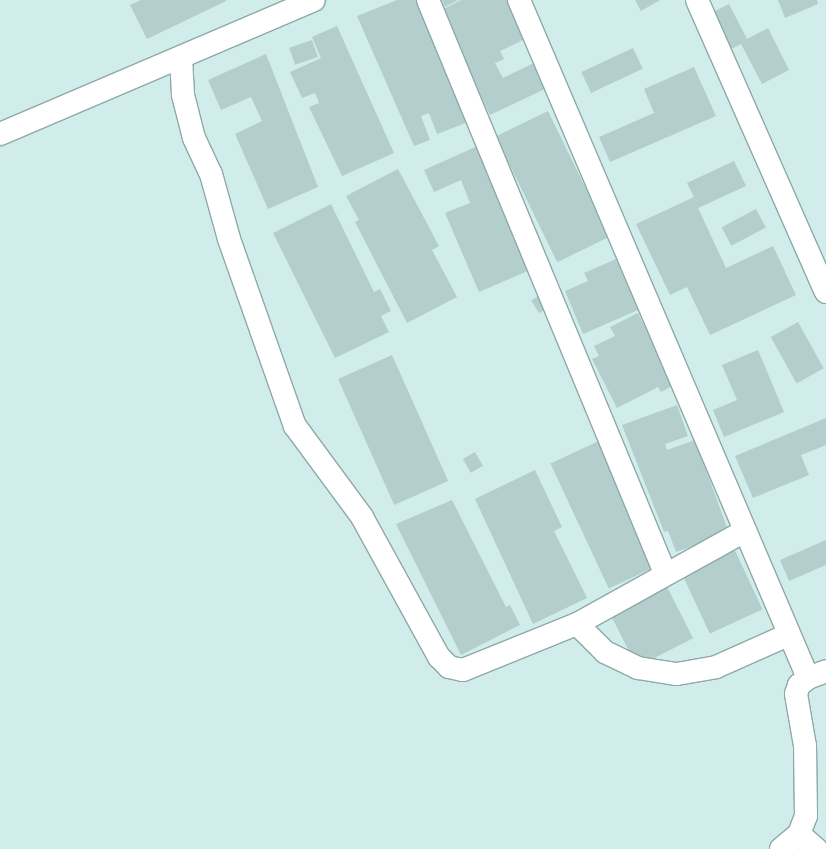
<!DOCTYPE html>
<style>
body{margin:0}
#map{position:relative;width:826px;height:849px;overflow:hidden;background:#d0eceb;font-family:Bitter,serif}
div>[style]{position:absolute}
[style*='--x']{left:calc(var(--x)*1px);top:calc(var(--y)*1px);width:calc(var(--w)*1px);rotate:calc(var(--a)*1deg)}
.building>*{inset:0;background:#b3cecd;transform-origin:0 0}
.roads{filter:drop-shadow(1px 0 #8ea9a8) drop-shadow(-1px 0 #8ea9a8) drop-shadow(0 1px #8ea9a8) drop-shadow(0 -1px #8ea9a8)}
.minor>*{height:22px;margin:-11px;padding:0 11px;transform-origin:11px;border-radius:11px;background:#fff}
span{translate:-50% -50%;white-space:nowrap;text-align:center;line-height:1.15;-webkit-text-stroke:3.5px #fff;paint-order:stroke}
</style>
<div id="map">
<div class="building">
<i style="clip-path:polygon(141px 0,226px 0,226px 1px,147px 39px,130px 5px)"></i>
<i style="clip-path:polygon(397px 0,423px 0,471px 121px,437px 134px,429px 113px,421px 116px,430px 140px,414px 146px,357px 16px)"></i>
<i style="clip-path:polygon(442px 0,458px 0,445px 7px)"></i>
<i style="clip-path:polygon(461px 0,508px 0,527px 38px,500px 51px,504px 59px,495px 63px,503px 78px,534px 63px,547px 88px,490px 115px,439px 11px)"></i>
<i style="clip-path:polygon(635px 0,660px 0,641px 11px)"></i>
<i style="clip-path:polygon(778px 0,817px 0,818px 4px,785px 18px)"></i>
<i style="clip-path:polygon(729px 4px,747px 39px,768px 28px,789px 70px,762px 84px,741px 44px,718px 56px,699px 19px)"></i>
<i style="clip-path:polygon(337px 26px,394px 153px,342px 176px,309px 107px,319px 103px,315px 93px,302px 98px,290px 72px,321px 58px,312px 37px)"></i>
<i style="left:312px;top:40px;width:18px;height:24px;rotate:71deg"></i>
<i style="left:633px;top:48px;width:23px;height:57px;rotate:65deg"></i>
<i style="clip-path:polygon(266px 54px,318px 187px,268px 209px,235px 134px,262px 121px,251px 97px,221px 110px,208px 80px)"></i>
<i style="clip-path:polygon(694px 67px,716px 116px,610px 162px,599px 137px,654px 113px,644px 89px)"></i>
<i style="left:548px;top:111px;width:140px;height:58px;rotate:64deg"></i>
<i style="clip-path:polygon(482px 144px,535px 268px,479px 292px,445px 213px,470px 203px,461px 180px,434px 192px,424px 170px)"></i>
<i style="clip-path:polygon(734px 161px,746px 186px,698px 208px,726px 268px,773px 246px,796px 295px,710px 335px,687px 287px,670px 295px,636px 224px,694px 197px,687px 183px)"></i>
<i style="clip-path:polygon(398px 169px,439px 246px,432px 250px,457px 297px,407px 323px,355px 222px,359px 220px,346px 196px)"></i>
<i style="clip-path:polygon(331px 204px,374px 292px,380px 289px,391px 311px,381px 316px,389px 332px,335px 358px,273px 233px)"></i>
<i style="left:756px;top:209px;width:21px;height:39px;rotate:62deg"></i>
<i style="clip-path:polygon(616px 259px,638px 310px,583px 334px,565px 291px,588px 281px,584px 273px)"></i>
<i style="left:543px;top:293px;width:15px;height:14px;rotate:58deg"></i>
<i style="clip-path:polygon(638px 313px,674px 385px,661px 392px,658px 387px,617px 408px,592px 359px,599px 356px,594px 346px,615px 336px,610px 327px)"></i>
<i style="left:798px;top:322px;width:53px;height:31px;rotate:61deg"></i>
<i style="clip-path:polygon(758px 350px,784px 412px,724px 437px,713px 410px,737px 400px,722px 365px)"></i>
<i style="left:392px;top:355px;width:138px;height:59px;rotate:66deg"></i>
<i style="clip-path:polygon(677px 405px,688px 436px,665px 444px,667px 450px,695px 440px,729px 533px,676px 552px,668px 531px,664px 532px,622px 425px)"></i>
<i style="clip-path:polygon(826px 418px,826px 445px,801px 455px,809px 475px,753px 498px,735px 456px)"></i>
<i style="left:603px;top:439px;width:138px;height:58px;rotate:65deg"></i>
<i style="left:475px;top:452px;width:16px;height:14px;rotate:60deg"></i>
<i style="clip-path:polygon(535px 470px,562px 527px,554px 531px,587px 598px,533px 624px,475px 499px)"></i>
<i style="clip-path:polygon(452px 500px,506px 607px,510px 605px,520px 625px,461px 655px,396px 524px)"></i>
<i style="clip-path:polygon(826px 540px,826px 565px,789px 581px,780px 560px)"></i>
<i style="left:732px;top:544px;width:72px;height:58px;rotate:65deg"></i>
<i style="left:665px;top:583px;width:62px;height:63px;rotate:63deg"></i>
</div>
<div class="roads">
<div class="minor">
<i style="--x:428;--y:0;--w:620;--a:67.53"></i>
<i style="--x:519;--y:0;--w:737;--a:66.91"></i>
<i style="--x:697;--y:0;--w:319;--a:66.2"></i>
<i style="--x:181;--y:57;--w:38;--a:87"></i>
<i style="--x:183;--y:95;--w:44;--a:75.7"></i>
<i style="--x:194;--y:138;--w:40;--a:65"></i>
<i style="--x:211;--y:174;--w:67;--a:74.5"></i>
<i style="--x:229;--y:239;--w:198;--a:70.6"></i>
<i style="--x:295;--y:426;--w:113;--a:53.6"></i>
<i style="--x:362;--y:517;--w:160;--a:61.2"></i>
<i style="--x:439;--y:657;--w:14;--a:45"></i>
<i style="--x:449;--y:667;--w:14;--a:12"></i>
<i style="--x:463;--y:670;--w:123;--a:-22"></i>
<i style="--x:577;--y:624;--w:40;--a:45"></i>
<i style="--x:605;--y:652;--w:37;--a:26"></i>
<i style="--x:638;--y:668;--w:39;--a:9"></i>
<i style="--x:677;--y:674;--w:40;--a:-10"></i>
<i style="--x:716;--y:667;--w:79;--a:-24"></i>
<i style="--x:0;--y:134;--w:341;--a:-23.1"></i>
<i style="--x:577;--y:624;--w:192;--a:-29"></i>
<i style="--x:799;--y:834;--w:23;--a:41"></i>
<i style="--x:781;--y:849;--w:23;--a:-40"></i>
<i style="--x:799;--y:834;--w:19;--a:-69"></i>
<i style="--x:806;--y:816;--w:70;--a:-90.8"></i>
<i style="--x:805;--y:746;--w:53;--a:-99.8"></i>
<i style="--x:796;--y:694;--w:9;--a:-72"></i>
<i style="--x:799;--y:685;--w:11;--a:-38"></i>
<i style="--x:808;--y:678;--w:19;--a:-21"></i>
</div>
</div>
</div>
